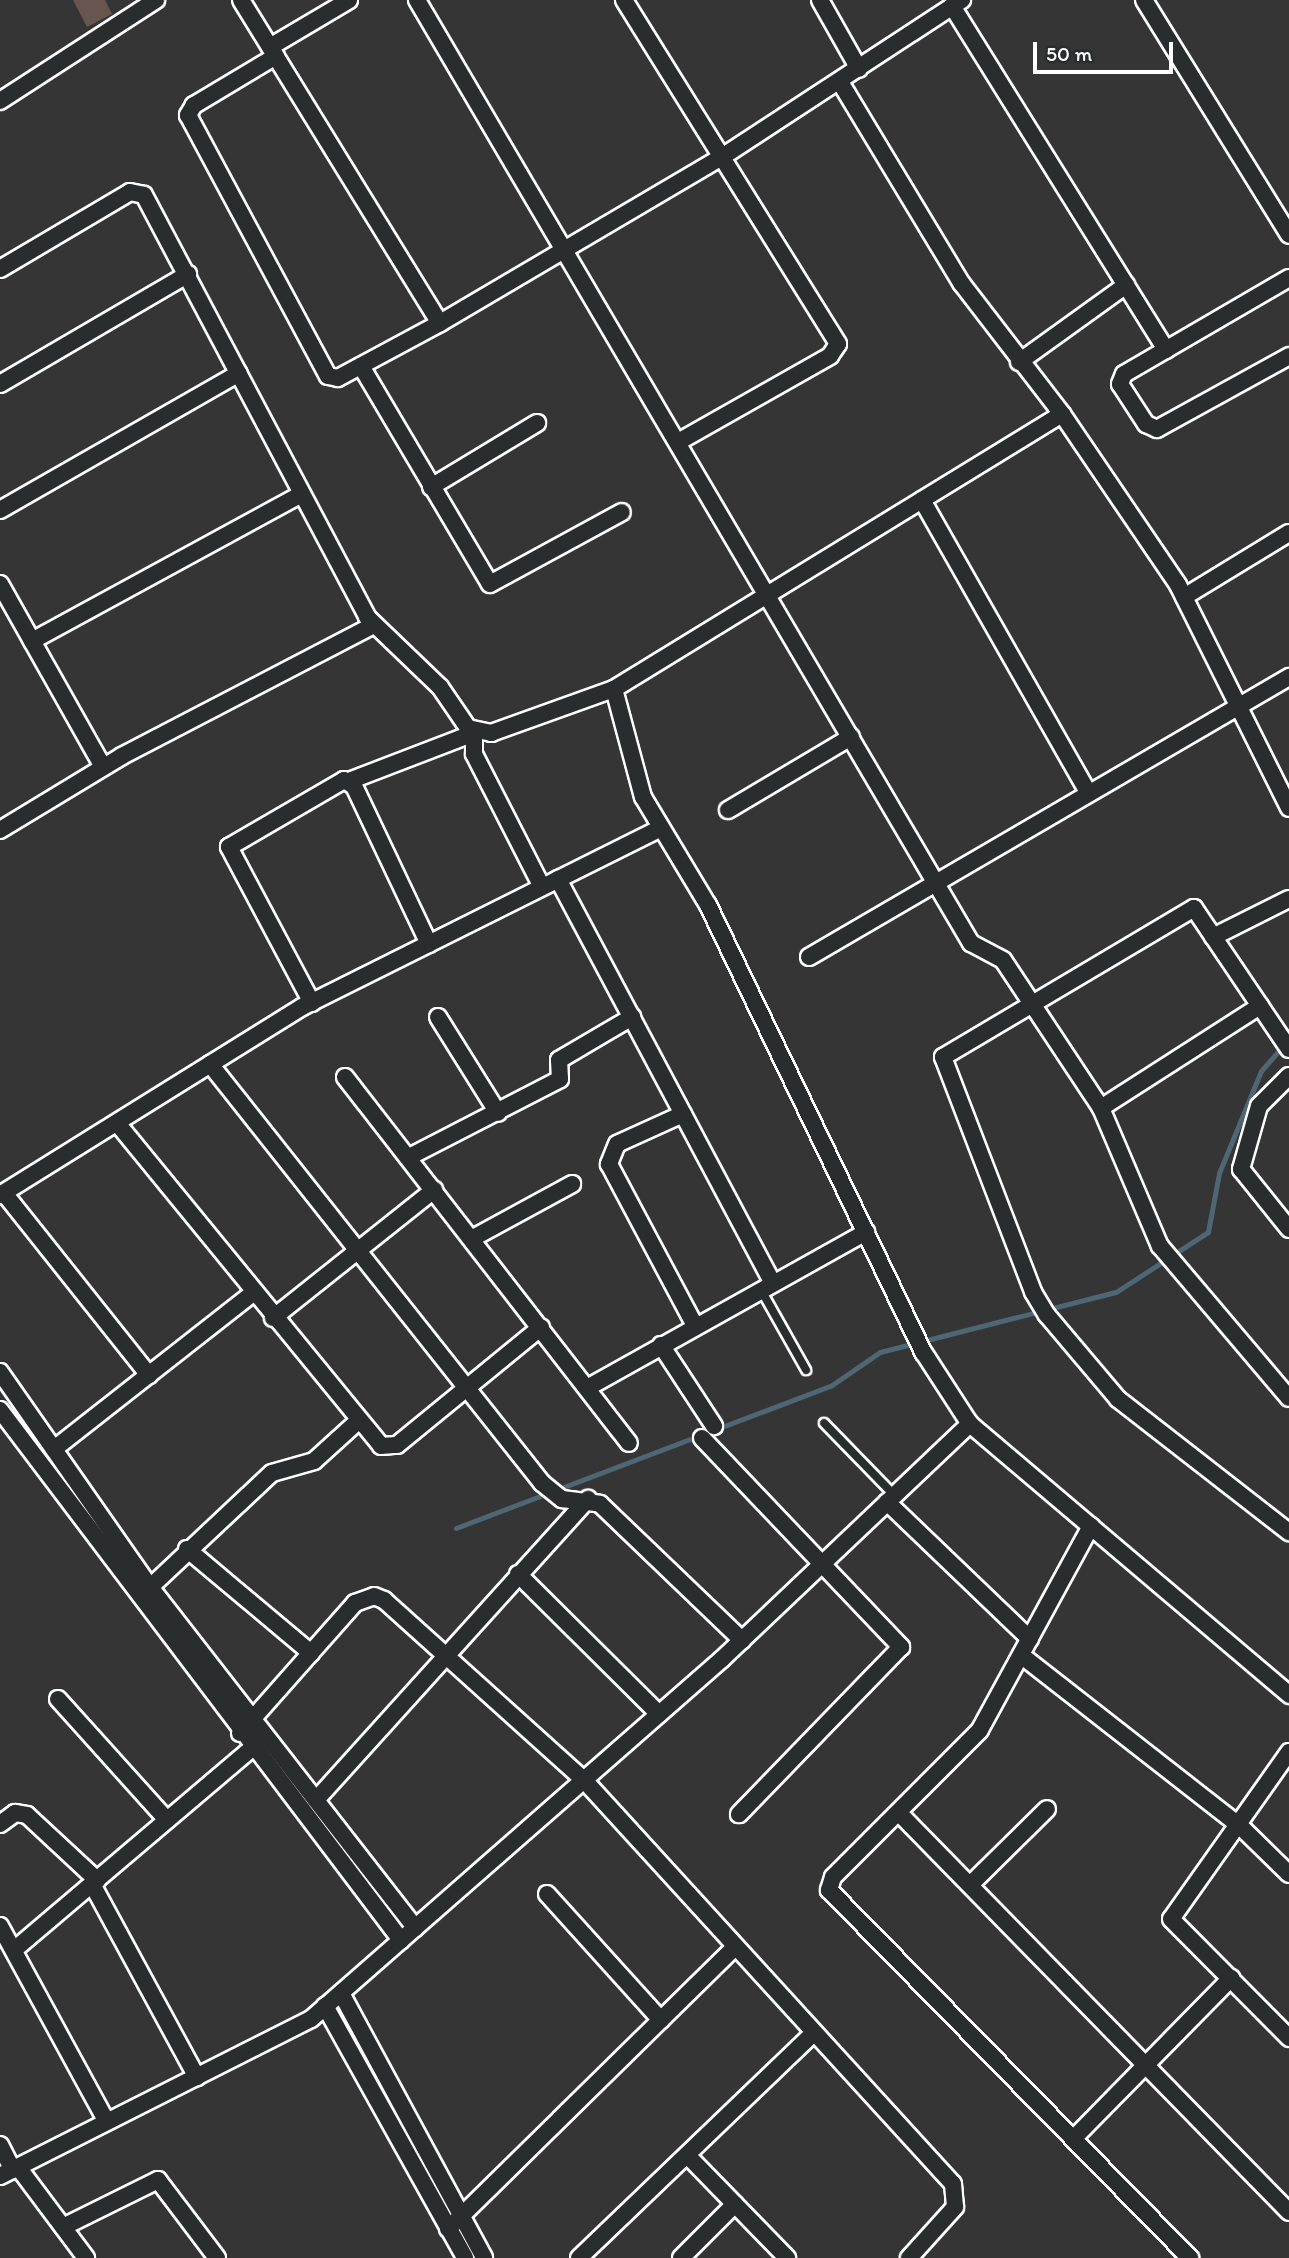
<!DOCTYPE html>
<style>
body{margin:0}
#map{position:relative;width:1289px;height:2258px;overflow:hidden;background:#363535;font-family:Itim,sans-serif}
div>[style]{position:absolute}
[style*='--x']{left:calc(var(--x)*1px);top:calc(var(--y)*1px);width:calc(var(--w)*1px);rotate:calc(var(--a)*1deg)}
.stream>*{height:5px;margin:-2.5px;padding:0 2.5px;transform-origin:2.5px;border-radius:2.5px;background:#4f6674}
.building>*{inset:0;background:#675650}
.roads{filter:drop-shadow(2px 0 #fff) drop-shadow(-2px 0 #fff) drop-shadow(0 2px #fff) drop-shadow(0 -2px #fff)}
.lane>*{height:8px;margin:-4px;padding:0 4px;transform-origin:4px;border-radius:4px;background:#2a2d2e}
.street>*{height:16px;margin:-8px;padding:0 8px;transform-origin:8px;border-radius:8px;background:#2a2d2e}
span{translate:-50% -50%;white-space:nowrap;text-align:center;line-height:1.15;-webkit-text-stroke:5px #2a2d2e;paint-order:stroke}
.scale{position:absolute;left:1033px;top:42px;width:140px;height:32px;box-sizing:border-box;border:4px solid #fff;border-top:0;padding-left:9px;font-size:21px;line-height:24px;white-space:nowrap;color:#fff;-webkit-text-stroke:5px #2a2d2e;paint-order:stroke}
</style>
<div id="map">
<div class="stream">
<i style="--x:456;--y:1528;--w:402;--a:-20.8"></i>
<i style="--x:832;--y:1385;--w:58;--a:-34.5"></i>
<i style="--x:880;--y:1352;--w:244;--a:-14.3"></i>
<i style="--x:1116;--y:1292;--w:110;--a:-33.1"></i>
<i style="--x:1208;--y:1232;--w:60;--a:-79.4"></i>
<i style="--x:1219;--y:1173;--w:110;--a:-67.6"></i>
<i style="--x:1261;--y:1071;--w:35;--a:-49"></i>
</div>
<div class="building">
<i style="clip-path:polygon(73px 0,105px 0,112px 14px,87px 27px)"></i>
</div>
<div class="roads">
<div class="lane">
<i style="--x:761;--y:1290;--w:92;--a:60.6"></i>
<i style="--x:824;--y:1423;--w:100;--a:45.8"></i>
</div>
<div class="street">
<i style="--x:241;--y:0;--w:379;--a:58.4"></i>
<i style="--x:440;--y:323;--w:327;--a:-30.5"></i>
<i style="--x:722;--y:157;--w:287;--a:-33.2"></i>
<i style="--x:417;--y:0;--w:1094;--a:59.57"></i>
<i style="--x:971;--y:943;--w:36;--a:28"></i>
<i style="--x:1003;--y:960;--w:178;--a:56.5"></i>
<i style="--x:1101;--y:1108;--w:150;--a:66.9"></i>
<i style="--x:1160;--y:1246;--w:199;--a:49.7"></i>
<i style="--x:624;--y:0;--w:405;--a:58.1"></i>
<i style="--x:838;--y:344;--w:14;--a:124"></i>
<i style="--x:830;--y:356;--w:172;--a:150.5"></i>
<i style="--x:820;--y:0;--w:79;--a:60.5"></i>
<i style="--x:1144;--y:0;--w:276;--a:58.3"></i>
<i style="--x:952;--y:6;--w:405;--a:58.1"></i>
<i style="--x:270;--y:47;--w:92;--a:-30.7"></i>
<i style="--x:276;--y:56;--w:96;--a:149.1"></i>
<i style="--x:194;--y:105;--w:12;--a:121"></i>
<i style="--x:188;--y:115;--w:296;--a:61.8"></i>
<i style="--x:328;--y:376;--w:10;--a:11"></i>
<i style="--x:338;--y:378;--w:116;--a:-28.3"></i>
<i style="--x:840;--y:82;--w:236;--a:58.9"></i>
<i style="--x:962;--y:284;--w:164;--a:52.4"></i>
<i style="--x:1062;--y:414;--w:207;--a:55.8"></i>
<i style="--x:1178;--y:585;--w:249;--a:63.5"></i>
<i style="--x:0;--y:101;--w:186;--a:-32.9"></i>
<i style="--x:0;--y:269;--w:151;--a:-30.6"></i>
<i style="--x:130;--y:192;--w:14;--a:12"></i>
<i style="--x:144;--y:195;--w:477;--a:62.1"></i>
<i style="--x:367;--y:617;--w:101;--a:43.8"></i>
<i style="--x:440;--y:687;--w:50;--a:55.7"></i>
<i style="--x:468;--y:728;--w:24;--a:12"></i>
<i style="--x:491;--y:733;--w:131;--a:-19.7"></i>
<i style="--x:1289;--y:278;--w:191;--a:149.8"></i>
<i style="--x:1124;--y:374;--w:11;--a:112"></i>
<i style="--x:1120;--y:384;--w:48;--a:57"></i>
<i style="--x:1146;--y:424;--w:12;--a:24"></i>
<i style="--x:1157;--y:429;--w:151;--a:-28.9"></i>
<i style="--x:1019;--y:362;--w:132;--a:-35.7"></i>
<i style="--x:361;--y:366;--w:253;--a:59.4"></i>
<i style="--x:490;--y:584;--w:150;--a:-28.6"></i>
<i style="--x:0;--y:384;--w:218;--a:-30.3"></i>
<i style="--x:1062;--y:414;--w:526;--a:148.46"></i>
<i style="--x:614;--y:689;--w:112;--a:75"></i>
<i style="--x:643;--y:797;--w:126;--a:59"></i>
<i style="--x:708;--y:905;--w:497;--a:64.3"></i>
<i style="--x:924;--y:1353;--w:85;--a:57.1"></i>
<i style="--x:970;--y:1424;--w:419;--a:40.3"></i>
<i style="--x:431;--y:487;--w:124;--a:-31.1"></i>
<i style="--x:922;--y:500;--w:336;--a:60.4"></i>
<i style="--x:0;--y:510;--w:275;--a:-29.8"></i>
<i style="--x:0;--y:584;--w:210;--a:60.6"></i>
<i style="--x:1184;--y:597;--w:123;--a:-31.4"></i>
<i style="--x:32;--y:641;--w:307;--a:-28.6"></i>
<i style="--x:349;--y:781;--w:134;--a:-21"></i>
<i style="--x:474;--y:733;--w:21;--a:90"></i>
<i style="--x:474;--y:754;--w:149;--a:62.9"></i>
<i style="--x:728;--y:810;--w:143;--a:-30.7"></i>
<i style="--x:0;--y:830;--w:143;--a:-31.2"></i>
<i style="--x:122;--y:756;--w:282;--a:-27.5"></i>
<i style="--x:558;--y:879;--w:458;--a:62"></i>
<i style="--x:1213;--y:937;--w:85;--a:-26.6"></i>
<i style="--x:809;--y:957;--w:556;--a:-30.26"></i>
<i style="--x:312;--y:1003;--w:177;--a:-118"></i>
<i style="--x:229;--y:847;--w:133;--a:-30.2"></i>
<i style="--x:344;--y:780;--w:12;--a:31"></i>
<i style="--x:354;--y:786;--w:175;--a:64.6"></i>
<i style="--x:438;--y:1017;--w:113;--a:58"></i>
<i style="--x:1289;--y:1049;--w:170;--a:-124"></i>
<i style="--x:1194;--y:908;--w:292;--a:149.3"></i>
<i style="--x:943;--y:1057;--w:252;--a:69"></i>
<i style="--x:1033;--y:1292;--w:27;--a:59"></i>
<i style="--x:1047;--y:1315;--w:110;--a:49.8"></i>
<i style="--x:1118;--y:1399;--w:217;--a:37.9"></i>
<i style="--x:210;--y:1064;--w:535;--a:51.61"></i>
<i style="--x:542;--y:1483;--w:26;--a:39"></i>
<i style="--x:562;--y:1499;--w:38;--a:7"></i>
<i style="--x:600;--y:1504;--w:197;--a:43.8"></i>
<i style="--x:1289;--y:1076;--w:42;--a:135"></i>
<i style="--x:1259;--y:1106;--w:66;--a:105.9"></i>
<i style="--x:1241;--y:1169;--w:77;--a:51.3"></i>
<i style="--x:345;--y:1077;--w:463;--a:52.2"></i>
<i style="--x:1101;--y:1108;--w:189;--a:-32.7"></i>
<i style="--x:683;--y:1114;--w:72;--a:155.6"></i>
<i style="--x:617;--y:1144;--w:22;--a:112"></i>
<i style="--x:609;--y:1164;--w:183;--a:62"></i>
<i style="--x:117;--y:1123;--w:417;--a:50.7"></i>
<i style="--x:381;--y:1446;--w:16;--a:-4"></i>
<i style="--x:397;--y:1445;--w:186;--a:-39.3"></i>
<i style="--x:409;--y:1157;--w:170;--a:-27.3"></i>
<i style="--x:560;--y:1079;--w:19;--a:-93"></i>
<i style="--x:559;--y:1060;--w:85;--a:-30.5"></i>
<i style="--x:4;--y:1193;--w:233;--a:51.5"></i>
<i style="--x:0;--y:1195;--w:356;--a:-31.9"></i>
<i style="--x:302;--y:1007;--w:401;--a:-26.5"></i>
<i style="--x:473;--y:1238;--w:113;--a:-28.6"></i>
<i style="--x:273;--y:1318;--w:206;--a:-38.5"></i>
<i style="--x:661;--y:1345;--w:97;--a:56.8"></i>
<i style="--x:0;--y:1372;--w:262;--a:55.1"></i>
<i style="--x:150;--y:1587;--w:432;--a:52.1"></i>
<i style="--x:587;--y:1388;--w:320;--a:-29.2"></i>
<i style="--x:0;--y:1410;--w:665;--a:52.89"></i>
<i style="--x:702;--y:1438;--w:289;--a:46.4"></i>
<i style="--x:901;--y:1647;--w:233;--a:134.1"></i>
<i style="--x:54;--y:1449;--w:253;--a:-38.1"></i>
<i style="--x:887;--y:1502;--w:198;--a:43.8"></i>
<i style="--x:1091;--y:1526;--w:232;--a:118.6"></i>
<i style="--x:980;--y:1730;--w:208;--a:135"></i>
<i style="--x:833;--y:1877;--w:14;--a:107"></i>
<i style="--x:829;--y:1890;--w:516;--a:45.55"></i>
<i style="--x:187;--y:1549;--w:162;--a:40"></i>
<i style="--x:518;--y:1574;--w:199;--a:44.8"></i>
<i style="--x:144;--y:1593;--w:175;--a:-43.2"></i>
<i style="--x:272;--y:1473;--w:44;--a:-15.9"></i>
<i style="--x:314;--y:1461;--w:58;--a:-42.2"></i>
<i style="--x:1021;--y:1655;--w:279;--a:38"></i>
<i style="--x:1241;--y:1827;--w:67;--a:44.4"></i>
<i style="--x:58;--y:1699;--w:163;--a:48"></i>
<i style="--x:240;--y:1733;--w:174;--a:-48.5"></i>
<i style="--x:355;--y:1603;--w:20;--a:-20"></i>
<i style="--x:374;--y:1596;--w:11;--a:22"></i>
<i style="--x:384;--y:1600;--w:269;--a:42"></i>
<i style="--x:584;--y:1780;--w:547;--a:47.59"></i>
<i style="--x:953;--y:2184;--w:23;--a:85"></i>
<i style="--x:955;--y:2207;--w:69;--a:132"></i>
<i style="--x:1289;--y:1752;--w:204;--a:125.2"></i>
<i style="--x:1171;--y:1919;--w:168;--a:45.2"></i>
<i style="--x:316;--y:1800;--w:406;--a:-47.9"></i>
<i style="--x:899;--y:1813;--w:558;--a:45.65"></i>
<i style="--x:0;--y:1824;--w:19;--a:-36"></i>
<i style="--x:15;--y:1813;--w:12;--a:9"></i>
<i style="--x:27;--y:1815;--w:96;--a:42.9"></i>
<i style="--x:92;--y:1884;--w:220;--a:61.5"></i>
<i style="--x:970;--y:1885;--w:108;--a:-44.6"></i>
<i style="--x:547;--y:1894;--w:170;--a:47.9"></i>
<i style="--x:0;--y:1926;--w:223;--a:61.4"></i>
<i style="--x:14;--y:1950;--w:312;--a:-40.3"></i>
<i style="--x:341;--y:1993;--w:301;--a:61.6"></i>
<i style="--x:325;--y:2006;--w:288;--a:60.9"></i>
<i style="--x:1075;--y:2137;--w:223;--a:-45.5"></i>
<i style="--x:0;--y:2145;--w:28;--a:63"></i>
<i style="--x:687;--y:2155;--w:144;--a:45.8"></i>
<i style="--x:18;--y:2167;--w:114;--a:53.2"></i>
<i style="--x:0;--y:2176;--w:348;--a:-26.8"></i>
<i style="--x:311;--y:2019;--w:546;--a:-41.22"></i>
<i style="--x:722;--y:1659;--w:342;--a:-43.5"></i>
<i style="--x:63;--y:2227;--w:106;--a:-26.3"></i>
<i style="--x:158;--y:2180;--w:98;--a:52.9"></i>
<i style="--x:448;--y:2229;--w:402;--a:-44.5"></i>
<i style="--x:579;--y:2258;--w:325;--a:-43.8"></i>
<i style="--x:681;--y:2258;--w:76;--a:-45"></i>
</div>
</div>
<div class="scale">50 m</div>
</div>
